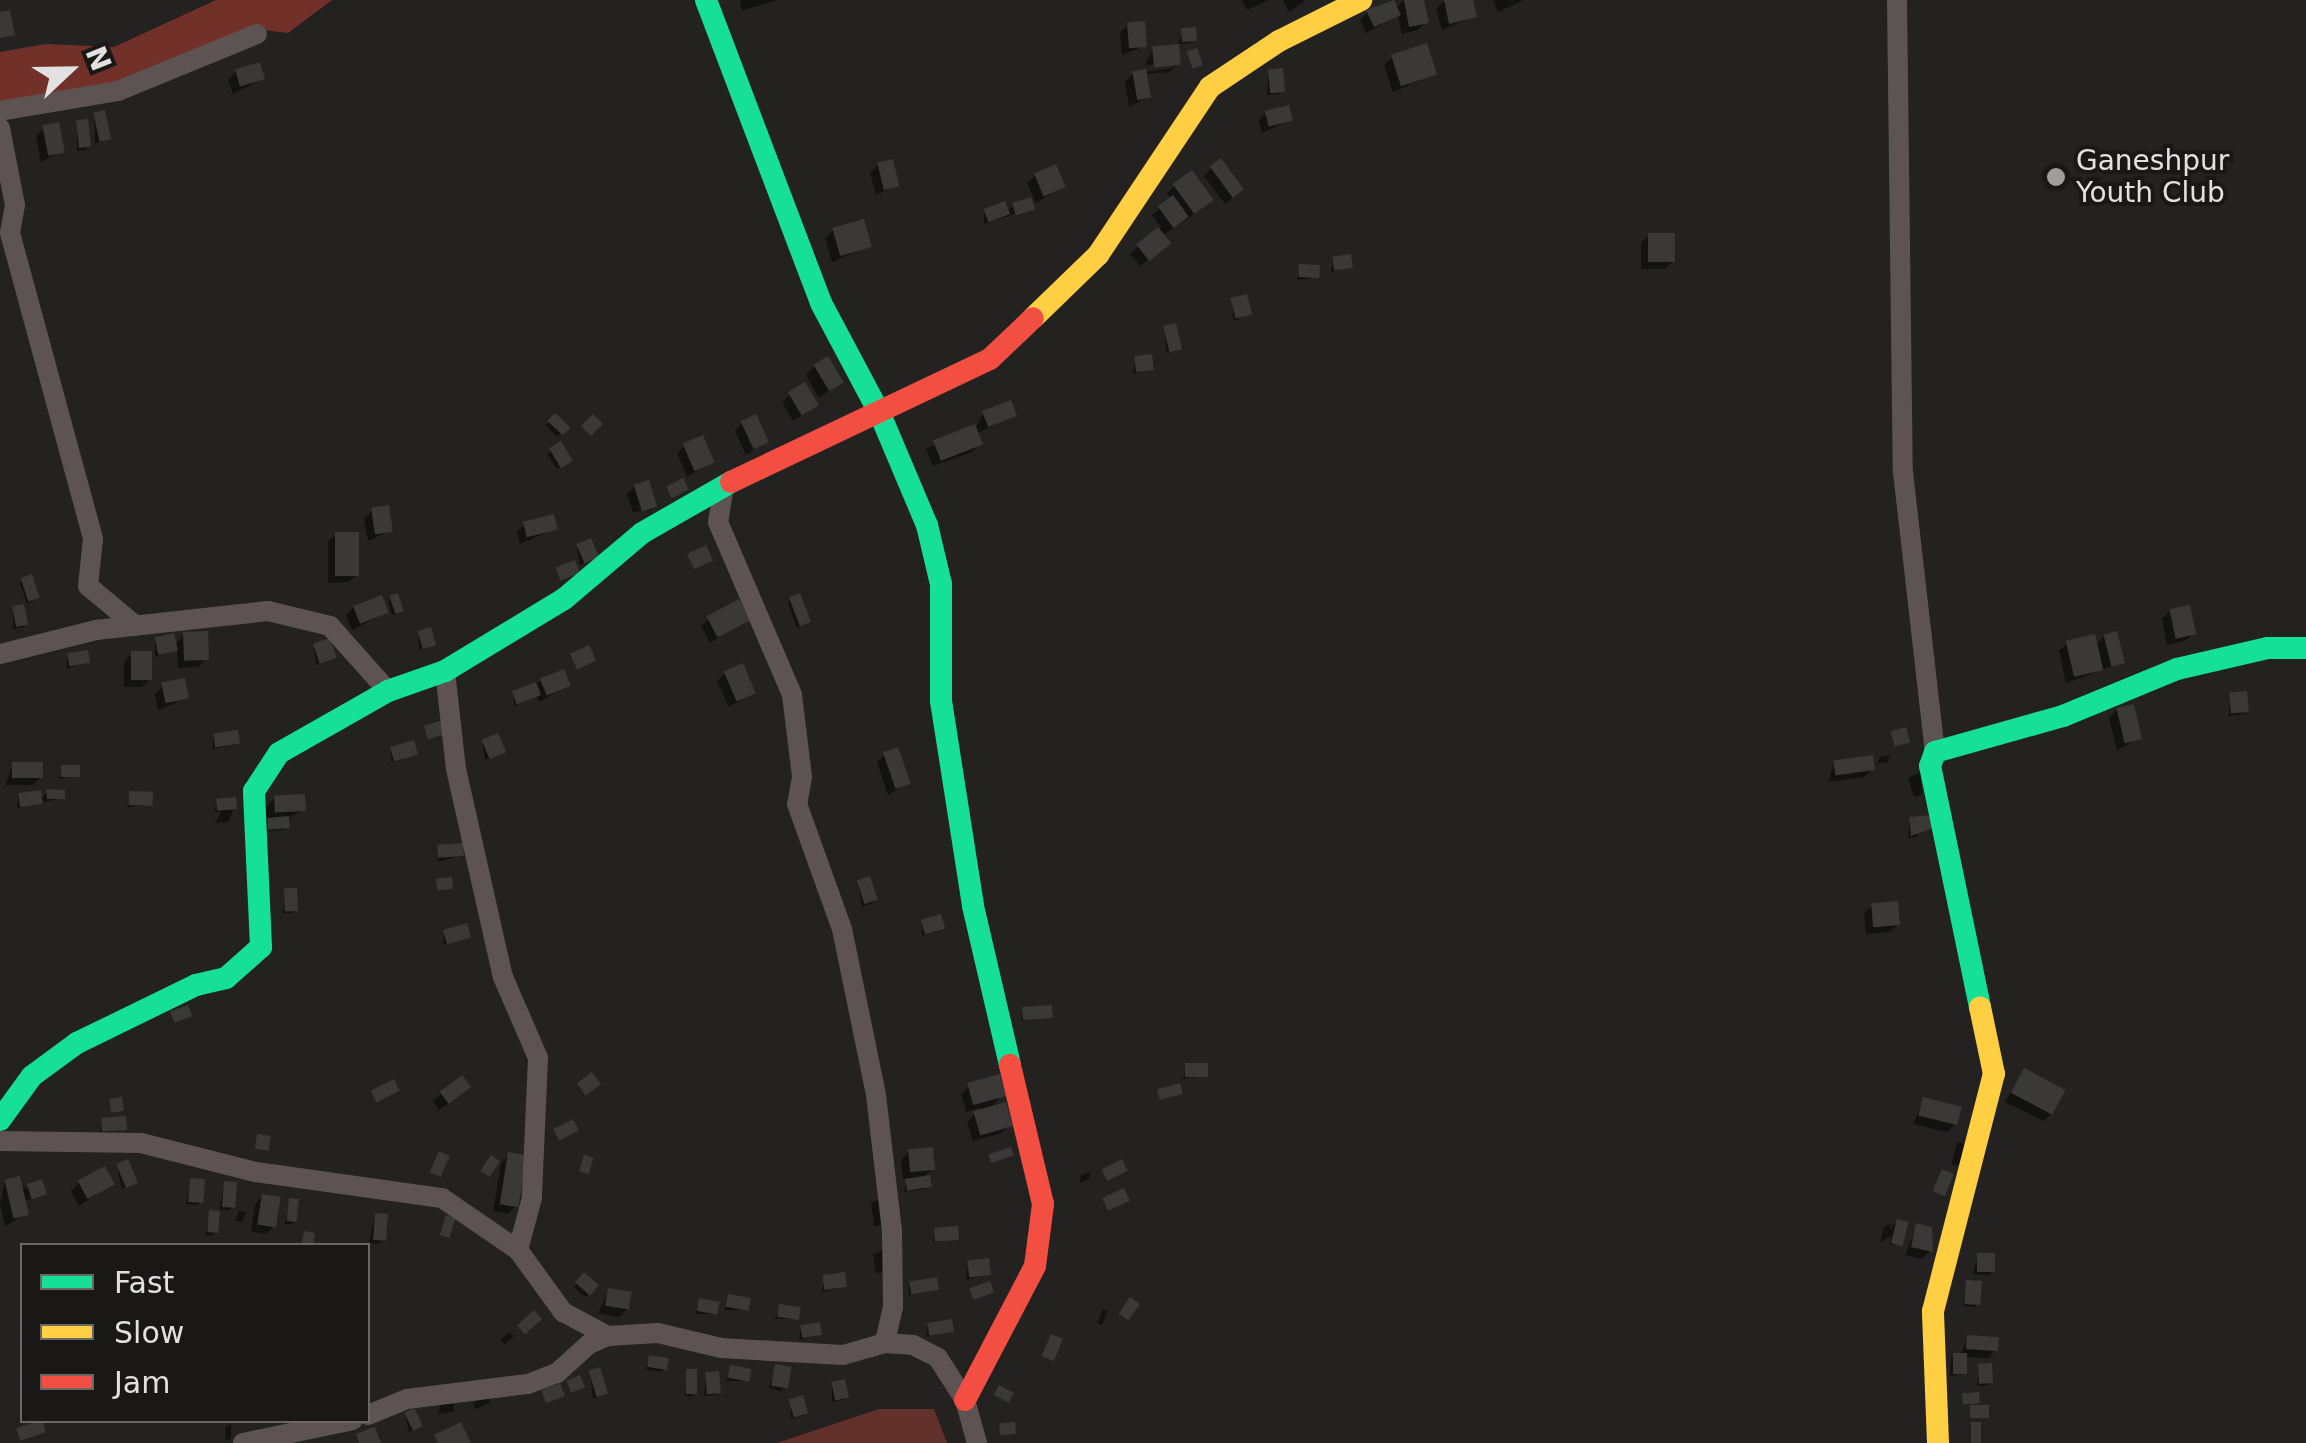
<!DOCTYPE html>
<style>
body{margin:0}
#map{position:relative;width:2306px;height:1443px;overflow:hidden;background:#232221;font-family:"DejaVu Sans",sans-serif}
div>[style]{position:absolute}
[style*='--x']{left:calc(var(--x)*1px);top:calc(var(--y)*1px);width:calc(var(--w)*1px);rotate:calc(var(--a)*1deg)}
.green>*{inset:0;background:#63312b}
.forest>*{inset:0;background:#713129}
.shadow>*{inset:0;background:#0007;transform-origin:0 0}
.building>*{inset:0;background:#3a3938;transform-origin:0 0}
.street>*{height:20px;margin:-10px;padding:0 10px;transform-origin:10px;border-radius:10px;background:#5e5353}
.fast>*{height:22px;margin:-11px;padding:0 11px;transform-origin:11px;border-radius:11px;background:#16e098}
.slow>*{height:22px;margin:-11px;padding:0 11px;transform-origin:11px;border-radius:11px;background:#ffcf43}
.jam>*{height:22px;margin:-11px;padding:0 11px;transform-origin:11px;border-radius:11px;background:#f24e42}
.dots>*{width:28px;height:28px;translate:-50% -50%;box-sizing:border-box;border:5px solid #1a1717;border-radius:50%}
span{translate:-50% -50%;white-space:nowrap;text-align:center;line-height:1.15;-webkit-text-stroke:8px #1a1717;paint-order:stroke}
.poi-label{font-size:28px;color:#e2e0e0}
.left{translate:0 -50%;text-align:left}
.legend{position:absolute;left:20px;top:1243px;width:350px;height:180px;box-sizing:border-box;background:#1a1717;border:2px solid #6a6767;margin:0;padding:12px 18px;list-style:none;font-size:30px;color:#e2e0e0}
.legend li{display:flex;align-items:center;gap:20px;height:50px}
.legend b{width:50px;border:2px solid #6a6767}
.north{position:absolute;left:20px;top:20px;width:100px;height:100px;-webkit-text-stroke:8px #1a1717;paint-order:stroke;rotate:68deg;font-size:28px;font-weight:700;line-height:40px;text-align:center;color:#e2e0e0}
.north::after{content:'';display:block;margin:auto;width:35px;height:45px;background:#e2e0e0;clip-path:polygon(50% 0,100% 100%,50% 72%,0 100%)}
</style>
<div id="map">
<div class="green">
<i style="clip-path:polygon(879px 1409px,934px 1409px,947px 1443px,777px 1443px)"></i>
</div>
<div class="forest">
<i style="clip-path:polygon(216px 0,332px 0,288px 33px,255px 29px,117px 86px,0 105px,0 52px,46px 44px,114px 47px)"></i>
</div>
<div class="shadow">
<i style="clip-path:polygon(740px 0,777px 0,742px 11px)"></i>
<i style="clip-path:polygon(1242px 0,1269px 0,1247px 10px)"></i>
<i style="clip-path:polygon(1283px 0,1303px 0,1304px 2px,1289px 12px)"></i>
<i style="clip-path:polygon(1404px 0,1422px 0,1426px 22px,1418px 30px,1402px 34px,1398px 15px,1366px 33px,1360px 20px,1368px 12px,1395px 9px)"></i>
<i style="clip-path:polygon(1470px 0,1474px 16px,1442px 30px,1436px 9px,1444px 1px)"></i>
<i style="clip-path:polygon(1493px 0,1524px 0,1498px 12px)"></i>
<i style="clip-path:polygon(1128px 25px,1145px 46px,1122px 55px,1120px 33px)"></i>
<i style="clip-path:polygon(1182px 31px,1194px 40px,1191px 43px,1179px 44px)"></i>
<i style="clip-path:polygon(1153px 49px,1178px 64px,1170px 72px,1144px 74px,1148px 97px,1129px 107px,1125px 82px,1133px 74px,1173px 68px,1173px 63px,1145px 65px)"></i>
<i style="clip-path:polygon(1392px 57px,1434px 74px,1393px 92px,1384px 65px)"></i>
<i style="clip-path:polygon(236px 72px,263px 79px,233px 94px,228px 80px)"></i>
<i style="clip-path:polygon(1269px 72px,1282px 91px,1279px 94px,1267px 95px)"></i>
<i style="clip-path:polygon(1267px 112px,1290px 120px,1262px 133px,1259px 120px)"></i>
<i style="clip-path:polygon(94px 115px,108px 138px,105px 141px,95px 143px)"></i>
<i style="clip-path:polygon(77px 123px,89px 146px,85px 150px,77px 151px)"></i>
<i style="clip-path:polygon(44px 128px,62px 151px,41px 162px,36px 136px)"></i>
<i style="clip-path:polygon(878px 165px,896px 185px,876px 195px,870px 173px)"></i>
<i style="clip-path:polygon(1212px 168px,1241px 190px,1225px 204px,1204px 176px)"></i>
<i style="clip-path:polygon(1035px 175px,1063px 187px,1036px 203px,1027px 183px)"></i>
<i style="clip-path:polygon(1175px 185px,1203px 208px,1162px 236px,1160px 251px,1140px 266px,1130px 254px,1161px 227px,1152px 215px,1171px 199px,1167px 193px)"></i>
<i style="clip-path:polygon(1013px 206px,1032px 208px,984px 224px,984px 211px,1007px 212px)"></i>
<i style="clip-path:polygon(833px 230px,869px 246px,832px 262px,825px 238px)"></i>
<i style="clip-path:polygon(1649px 235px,1673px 261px,1665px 269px,1641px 269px,1641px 243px)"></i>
<i style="clip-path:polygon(1333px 258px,1350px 267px,1331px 272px)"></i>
<i style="clip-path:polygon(1300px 267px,1317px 277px,1297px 280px)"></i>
<i style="clip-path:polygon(1232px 301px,1249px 314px,1234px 321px)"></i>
<i style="clip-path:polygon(1165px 328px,1180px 348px,1176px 351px,1166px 353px)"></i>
<i style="clip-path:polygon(1135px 359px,1151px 369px,1133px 374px)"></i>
<i style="clip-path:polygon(814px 367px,841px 382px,819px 398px,806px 375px)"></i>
<i style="clip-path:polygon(790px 395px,816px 405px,793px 421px,782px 402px)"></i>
<i style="clip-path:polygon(983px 413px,1014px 415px,976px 434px,980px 444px,972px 452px,933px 466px,926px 449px,977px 426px)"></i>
<i style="left:555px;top:416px;width:16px;height:13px;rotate:45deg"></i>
<i style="clip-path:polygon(742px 423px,766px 442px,746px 455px,735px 431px)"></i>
<i style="clip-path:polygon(560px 444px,567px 464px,557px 469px,547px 454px)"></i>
<i style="clip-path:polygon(685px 446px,712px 462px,687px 477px,677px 453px)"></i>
<i style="clip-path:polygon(635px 486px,654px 507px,649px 513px,649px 508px,633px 513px,627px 494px)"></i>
<i style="clip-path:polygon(372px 511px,390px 531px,368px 541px,364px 519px)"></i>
<i style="clip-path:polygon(525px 524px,555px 529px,520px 544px,517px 532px)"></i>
<i style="clip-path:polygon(336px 534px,357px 575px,349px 582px,328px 583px,328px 542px)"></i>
<i style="clip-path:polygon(577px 546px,593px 560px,580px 565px)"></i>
<i style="clip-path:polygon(23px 580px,38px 598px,27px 604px,20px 583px)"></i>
<i style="clip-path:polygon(391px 599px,398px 613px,392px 615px,388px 602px)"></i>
<i style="clip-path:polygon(791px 599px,808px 622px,797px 628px,788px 603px)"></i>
<i style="clip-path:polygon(354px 607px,386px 613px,352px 630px,346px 615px)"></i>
<i style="clip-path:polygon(13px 609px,26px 624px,23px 627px,13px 629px)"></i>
<i style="clip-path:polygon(2170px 611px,2193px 633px,2185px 641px,2167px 645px,2162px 619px)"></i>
<i style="clip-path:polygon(709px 619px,747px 619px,710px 643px,701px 626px)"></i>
<i style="clip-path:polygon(419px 633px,433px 644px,430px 647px,419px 650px)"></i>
<i style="clip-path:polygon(184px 635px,206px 659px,198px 667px,178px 668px,177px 649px,155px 657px,155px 640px,174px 645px)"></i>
<i style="clip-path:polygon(2104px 636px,2122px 662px,2066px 683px,2059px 651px,2067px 643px,2095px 646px)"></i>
<i style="clip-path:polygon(314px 647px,334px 657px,316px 665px)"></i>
<i style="clip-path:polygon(132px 654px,150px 679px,142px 687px,124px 687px,124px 662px)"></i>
<i style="clip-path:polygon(68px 656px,87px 662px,66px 669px)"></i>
<i style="clip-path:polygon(725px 673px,753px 693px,729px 707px,717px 681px)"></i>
<i style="clip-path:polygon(541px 681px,568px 685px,539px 702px,537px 696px,514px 706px,513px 693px)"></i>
<i style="clip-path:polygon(163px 686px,187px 698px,158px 710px,155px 694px)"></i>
<i style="clip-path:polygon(2230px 695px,2247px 711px,2244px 714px,2229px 716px)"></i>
<i style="clip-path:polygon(2117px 710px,2139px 738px,2117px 750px,2109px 718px)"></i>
<i style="clip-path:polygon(214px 735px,237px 744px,212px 749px)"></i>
<i style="clip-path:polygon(482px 742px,503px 751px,485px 760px)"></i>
<i style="clip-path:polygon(391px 748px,415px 753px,391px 762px)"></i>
<i style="clip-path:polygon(885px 754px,908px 783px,888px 795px,877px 762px)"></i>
<i style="clip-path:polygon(1890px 755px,1888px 762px,1877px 764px,1880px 757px)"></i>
<i style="clip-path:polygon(1834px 763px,1872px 769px,1864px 777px,1828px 782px)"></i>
<i style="clip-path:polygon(13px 764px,40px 778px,32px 785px,5px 785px)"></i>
<i style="clip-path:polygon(62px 767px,78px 776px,59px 779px)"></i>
<i style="clip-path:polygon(1920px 772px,1922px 794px,1914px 797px,1908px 778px)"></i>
<i style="clip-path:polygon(47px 792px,63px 798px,17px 808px,19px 794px,40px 800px)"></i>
<i style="clip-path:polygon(131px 794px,150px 805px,127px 807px)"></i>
<i style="clip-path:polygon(275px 798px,304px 810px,287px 818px,284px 830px,265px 831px,267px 806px)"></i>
<i style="clip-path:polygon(217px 801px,234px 808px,228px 822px,215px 823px,221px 812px,214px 812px)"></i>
<i style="clip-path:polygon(1910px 819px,1919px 830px,1917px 837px,1908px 838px)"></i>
<i style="clip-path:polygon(438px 849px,462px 855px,437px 862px)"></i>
<i style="clip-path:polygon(858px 883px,875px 900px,872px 903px,862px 907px)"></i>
<i style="clip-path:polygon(285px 891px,295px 910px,292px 913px,283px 913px)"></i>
<i style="clip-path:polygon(1872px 906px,1898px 924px,1890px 932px,1866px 934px,1864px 913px)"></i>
<i style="clip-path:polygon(922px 922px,942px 928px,922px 936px)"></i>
<i style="clip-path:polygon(444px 932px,468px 936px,443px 945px)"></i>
<i style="clip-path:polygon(1023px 1009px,1051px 1017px,1021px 1021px)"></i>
<i style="clip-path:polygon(1186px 1066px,1206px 1076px,1183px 1079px)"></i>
<i style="clip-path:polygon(2024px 1071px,2051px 1114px,2044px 1121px,2005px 1102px)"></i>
<i style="clip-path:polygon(969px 1086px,1003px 1095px,988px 1110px,1010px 1125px,1002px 1133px,973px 1141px,967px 1122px,982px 1107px,966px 1112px,961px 1094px)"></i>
<i style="clip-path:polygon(441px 1093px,460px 1095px,439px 1110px,433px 1101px)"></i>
<i style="clip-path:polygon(1924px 1100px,1955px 1124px,1947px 1132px,1913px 1124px)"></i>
<i style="clip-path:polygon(102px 1120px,124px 1129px,100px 1134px)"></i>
<i style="left:1957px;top:1142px;width:8px;height:23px;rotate:14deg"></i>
<i style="clip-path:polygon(909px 1152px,932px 1169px,923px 1179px,926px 1189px,904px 1192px,908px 1178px,903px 1179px,901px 1160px)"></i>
<i style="clip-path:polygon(509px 1155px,516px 1206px,508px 1214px,493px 1211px,501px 1163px)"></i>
<i style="clip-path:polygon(117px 1166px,135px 1182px,132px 1185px,122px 1189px)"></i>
<i style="clip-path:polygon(1091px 1172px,1089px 1179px,1080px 1183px,1081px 1175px)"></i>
<i style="clip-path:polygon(191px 1180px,200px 1202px,197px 1205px,186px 1204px)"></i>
<i style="clip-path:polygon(5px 1182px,44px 1193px,23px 1202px,26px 1214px,5px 1226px,0 1203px)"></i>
<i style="clip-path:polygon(79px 1183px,112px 1184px,79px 1206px,71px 1191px)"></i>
<i style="clip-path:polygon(225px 1184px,232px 1207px,229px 1210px,219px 1209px)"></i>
<i style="clip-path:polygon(263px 1196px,274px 1226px,266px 1234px,251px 1232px,255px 1204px)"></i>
<i style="clip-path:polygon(884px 1198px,884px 1225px,874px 1226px,871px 1202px)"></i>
<i style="clip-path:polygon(290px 1201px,295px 1221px,292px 1224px,285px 1224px)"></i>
<i style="clip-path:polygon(239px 1211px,246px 1212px,242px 1222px,235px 1221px)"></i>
<i style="clip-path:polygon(210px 1213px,216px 1232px,212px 1236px,205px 1235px)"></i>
<i style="clip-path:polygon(375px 1215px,383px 1240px,379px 1244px,369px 1242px)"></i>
<i style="clip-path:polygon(1897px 1222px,1902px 1244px,1890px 1245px,1892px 1235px,1880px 1243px,1884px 1227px,1891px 1224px,1889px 1230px)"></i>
<i style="clip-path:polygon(1917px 1226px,1930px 1251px,1922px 1259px,1905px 1255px)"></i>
<i style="clip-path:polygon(936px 1230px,956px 1239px,933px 1243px)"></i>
<i style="clip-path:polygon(887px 1249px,886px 1272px,876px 1273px,873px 1254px)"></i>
<i style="clip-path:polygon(1978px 1255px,1992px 1271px,1989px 1275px,1973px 1274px)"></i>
<i style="clip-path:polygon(968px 1262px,989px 1274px,966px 1280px)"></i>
<i style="left:584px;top:1275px;width:16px;height:16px;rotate:40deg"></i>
<i style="clip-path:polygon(824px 1277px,845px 1286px,822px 1292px)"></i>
<i style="clip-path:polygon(1967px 1283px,1978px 1304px,1975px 1307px,1963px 1306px)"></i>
<i style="clip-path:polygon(910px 1284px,936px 1289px,908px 1295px)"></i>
<i style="clip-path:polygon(609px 1291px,627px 1309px,619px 1317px,598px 1313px)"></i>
<i style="clip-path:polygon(729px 1297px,746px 1310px,724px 1310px)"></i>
<i style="clip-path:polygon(699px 1301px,716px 1314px,695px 1314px)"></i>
<i style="clip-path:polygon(780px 1306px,797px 1319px,775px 1319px)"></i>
<i style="left:1103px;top:1309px;width:5px;height:15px;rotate:22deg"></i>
<i style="clip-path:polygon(928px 1325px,951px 1331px,926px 1337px)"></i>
<i style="clip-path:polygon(801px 1327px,819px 1334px,799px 1340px)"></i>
<i style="left:510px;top:1332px;width:6px;height:12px;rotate:51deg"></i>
<i style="clip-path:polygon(1968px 1338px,1996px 1350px,1988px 1358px,1965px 1357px,1964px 1374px,1950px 1376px,1951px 1358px,1960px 1355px)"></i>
<i style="clip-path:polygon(650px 1357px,664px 1369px,661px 1372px,645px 1369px)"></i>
<i style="clip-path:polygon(776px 1366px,784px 1388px,781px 1391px,769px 1388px)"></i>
<i style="clip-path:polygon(1979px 1366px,1991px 1382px,1988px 1385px,1977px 1386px)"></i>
<i style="clip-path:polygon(731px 1368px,747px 1381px,726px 1381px)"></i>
<i style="clip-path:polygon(687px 1372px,695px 1392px,692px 1396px,685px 1396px)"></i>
<i style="clip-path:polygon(590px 1373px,605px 1393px,602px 1396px,593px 1399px)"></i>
<i style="clip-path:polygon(706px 1375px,718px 1392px,715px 1395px,704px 1396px)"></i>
<i style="clip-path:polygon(832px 1384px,846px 1397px,843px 1400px,832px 1402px)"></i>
<i style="clip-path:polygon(488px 1396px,490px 1403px,475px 1409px,473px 1403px)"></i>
<i style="clip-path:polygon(791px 1401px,805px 1413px,802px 1416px,791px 1419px)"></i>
<i style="clip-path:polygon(441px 1404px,454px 1404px,454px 1411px,438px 1414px)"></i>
<i style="clip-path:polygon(405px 1415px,417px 1428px,409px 1432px)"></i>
<i style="clip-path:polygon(231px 1424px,231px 1438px,226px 1441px,225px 1428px)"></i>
</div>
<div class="building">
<i style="clip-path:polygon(1394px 0,1401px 15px,1374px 27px,1366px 10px)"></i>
<i style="clip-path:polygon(1404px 0,1424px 0,1429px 23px,1409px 27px)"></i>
<i style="clip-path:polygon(1444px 0,1473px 0,1477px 17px,1449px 24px)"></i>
<i style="clip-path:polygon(10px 10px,15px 35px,0 38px,0 12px)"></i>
<i style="left:1145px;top:21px;width:26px;height:18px;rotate:86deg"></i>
<i style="left:1196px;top:27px;width:14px;height:15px;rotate:86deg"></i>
<i style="left:1427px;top:43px;width:33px;height:38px;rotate:72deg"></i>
<i style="left:1179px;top:44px;width:21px;height:27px;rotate:85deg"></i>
<i style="left:1197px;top:48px;width:18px;height:11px;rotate:71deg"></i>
<i style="left:260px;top:62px;width:18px;height:26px;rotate:74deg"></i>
<i style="left:1283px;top:68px;width:24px;height:15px;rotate:85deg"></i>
<i style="left:1146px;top:69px;width:29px;height:14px;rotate:80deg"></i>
<i style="left:1289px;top:105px;width:16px;height:25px;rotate:76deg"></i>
<i style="left:105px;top:110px;width:30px;height:12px;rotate:78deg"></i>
<i style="left:88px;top:119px;width:28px;height:12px;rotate:84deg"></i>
<i style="left:59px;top:122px;width:31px;height:17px;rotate:79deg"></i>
<i style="left:1221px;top:158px;width:39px;height:14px;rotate:54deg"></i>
<i style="left:893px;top:159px;width:28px;height:16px;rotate:77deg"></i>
<i style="left:1056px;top:164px;width:25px;height:24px;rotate:67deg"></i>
<i style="left:1192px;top:170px;width:37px;height:24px;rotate:54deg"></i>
<i style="left:1173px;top:195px;width:27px;height:19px;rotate:54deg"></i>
<i style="left:1031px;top:197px;width:13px;height:20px;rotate:72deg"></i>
<i style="left:1005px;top:201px;width:14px;height:23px;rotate:69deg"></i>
<i style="left:864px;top:219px;width:29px;height:33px;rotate:74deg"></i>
<i style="left:1158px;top:227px;width:21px;height:28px;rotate:51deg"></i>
<i style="left:1648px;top:233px;width:27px;height:29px"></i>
<i style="left:1351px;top:254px;width:14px;height:19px;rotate:82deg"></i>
<i style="left:1299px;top:264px;width:21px;height:13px;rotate:3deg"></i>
<i style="left:1247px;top:294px;width:21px;height:17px;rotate:76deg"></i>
<i style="left:1176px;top:323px;width:27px;height:13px;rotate:77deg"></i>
<i style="left:1152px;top:354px;width:16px;height:18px;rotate:83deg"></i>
<i style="left:828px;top:356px;width:31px;height:17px;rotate:59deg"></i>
<i style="left:805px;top:382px;width:27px;height:20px;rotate:59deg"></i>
<i style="left:1011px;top:400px;width:17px;height:31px;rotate:69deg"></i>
<i style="left:555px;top:413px;width:21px;height:11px;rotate:43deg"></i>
<i style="left:593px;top:414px;width:14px;height:17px;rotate:45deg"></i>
<i style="left:756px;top:414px;width:31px;height:17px;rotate:65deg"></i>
<i style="left:975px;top:424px;width:22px;height:45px;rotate:69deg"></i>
<i style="left:703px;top:435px;width:30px;height:22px;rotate:67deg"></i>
<i style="left:561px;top:441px;width:23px;height:14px;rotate:59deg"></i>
<i style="left:683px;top:478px;width:13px;height:19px;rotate:63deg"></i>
<i style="left:649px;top:480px;width:28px;height:16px;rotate:73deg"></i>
<i style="left:389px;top:505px;width:27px;height:18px;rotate:82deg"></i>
<i style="left:554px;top:514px;width:16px;height:32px;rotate:76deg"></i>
<i style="left:335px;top:532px;width:24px;height:44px"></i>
<i style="left:591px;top:538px;width:21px;height:16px;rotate:67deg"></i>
<i style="left:706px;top:545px;width:17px;height:21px;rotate:65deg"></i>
<i style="left:575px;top:560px;width:14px;height:21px;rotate:69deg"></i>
<i style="left:32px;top:574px;width:25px;height:12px;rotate:72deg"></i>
<i style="left:398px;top:593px;width:19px;height:9px;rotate:72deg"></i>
<i style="left:800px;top:593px;width:31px;height:12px;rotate:69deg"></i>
<i style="left:382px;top:595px;width:19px;height:31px;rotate:69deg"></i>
<i style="left:739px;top:599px;width:24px;height:37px;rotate:62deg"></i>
<i style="left:24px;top:604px;width:21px;height:12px;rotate:79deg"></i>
<i style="left:2190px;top:605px;width:30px;height:21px;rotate:78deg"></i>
<i style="left:431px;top:627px;width:19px;height:14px;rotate:74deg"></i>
<i style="left:208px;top:631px;width:29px;height:25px;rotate:88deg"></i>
<i style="left:2117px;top:631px;width:33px;height:14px;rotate:76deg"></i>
<i style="left:174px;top:633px;width:18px;height:20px;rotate:77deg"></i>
<i style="left:2095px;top:634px;width:37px;height:30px;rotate:77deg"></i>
<i style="left:330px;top:638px;width:21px;height:18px;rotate:71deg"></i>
<i style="left:589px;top:645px;width:17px;height:21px;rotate:65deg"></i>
<i style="left:88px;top:650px;width:13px;height:21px;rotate:81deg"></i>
<i style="left:131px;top:651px;width:21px;height:29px"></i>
<i style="left:743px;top:663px;width:33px;height:21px;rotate:67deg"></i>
<i style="left:564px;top:669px;width:18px;height:26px;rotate:68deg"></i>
<i style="left:185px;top:678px;width:21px;height:24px;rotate:79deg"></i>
<i style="left:536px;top:682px;width:14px;height:26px;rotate:69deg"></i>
<i style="left:2247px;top:691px;width:21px;height:18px;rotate:85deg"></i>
<i style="left:2134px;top:704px;width:36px;height:18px;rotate:77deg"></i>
<i style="left:443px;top:720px;width:14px;height:20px;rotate:73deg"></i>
<i style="left:1906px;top:727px;width:16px;height:16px;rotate:75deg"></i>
<i style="left:238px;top:730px;width:14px;height:25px;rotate:82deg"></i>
<i style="left:498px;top:733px;width:21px;height:18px;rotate:67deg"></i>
<i style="left:414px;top:740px;width:15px;height:25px;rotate:74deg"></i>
<i style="left:898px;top:747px;width:39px;height:16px;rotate:71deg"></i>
<i style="left:1873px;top:755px;width:15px;height:40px;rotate:82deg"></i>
<i style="left:12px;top:762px;width:31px;height:16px"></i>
<i style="left:61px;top:765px;width:19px;height:12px"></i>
<i style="clip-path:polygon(46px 789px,65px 790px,65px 799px,47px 799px)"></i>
<i style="left:41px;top:790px;width:14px;height:23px;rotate:82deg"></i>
<i style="left:129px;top:791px;width:24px;height:14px;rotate:2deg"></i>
<i style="left:305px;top:794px;width:17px;height:31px;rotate:87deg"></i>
<i style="left:236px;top:797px;width:12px;height:20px;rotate:85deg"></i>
<i style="clip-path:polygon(1935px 815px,1936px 827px,1911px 836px,1909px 817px)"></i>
<i style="left:289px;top:816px;width:12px;height:22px;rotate:85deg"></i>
<i style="left:463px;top:843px;width:13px;height:26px;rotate:86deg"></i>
<i style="left:870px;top:876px;width:25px;height:14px;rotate:72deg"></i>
<i style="left:452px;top:877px;width:12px;height:16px;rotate:85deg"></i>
<i style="left:297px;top:888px;width:23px;height:13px;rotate:88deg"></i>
<i style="left:1898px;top:901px;width:24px;height:27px;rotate:85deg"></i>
<i style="left:941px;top:914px;width:15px;height:21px;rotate:74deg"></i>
<i style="left:467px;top:923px;width:15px;height:25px;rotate:74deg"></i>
<i style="left:188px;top:1005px;width:12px;height:19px;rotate:70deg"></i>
<i style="left:1052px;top:1005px;width:13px;height:30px;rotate:86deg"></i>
<i style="left:1185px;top:1063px;width:23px;height:14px"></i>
<i style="left:2024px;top:1068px;width:47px;height:28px;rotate:28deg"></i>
<i style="left:592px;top:1072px;width:15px;height:19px;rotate:53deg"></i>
<i style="left:1000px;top:1074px;width:23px;height:34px;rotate:75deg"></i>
<i style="left:462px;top:1075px;width:15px;height:28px;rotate:53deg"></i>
<i style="left:394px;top:1079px;width:13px;height:26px;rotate:63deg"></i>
<i style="left:1180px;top:1083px;width:11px;height:24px;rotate:75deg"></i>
<i style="left:122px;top:1097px;width:14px;height:13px;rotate:82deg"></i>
<i style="left:1923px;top:1097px;width:40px;height:19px;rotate:14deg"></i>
<i style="left:1006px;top:1102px;width:25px;height:34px;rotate:74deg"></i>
<i style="left:126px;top:1116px;width:14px;height:25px;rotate:86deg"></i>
<i style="left:573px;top:1119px;width:13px;height:22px;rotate:63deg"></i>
<i style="left:257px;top:1134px;width:14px;height:15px;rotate:8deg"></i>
<i style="left:933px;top:1147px;width:23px;height:25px;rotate:85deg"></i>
<i style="left:1011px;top:1147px;width:9px;height:24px;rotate:72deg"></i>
<i style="left:439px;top:1151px;width:12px;height:23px;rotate:24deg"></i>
<i style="left:508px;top:1152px;width:19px;height:53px;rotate:9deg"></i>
<i style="left:491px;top:1155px;width:11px;height:19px;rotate:34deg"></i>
<i style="left:584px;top:1155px;width:10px;height:17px;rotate:17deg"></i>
<i style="left:128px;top:1159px;width:26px;height:13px;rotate:67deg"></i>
<i style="left:1122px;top:1159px;width:13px;height:23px;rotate:63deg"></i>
<i style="left:105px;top:1166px;width:21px;height:31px;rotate:62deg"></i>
<i style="left:1942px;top:1169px;width:13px;height:24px;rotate:23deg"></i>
<i style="left:930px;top:1175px;width:12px;height:25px;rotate:81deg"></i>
<i style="left:20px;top:1176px;width:40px;height:16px;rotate:77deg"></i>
<i style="left:190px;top:1178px;width:15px;height:24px;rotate:4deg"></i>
<i style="left:42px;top:1179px;width:16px;height:16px;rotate:72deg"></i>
<i style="left:224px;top:1181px;width:13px;height:26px;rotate:4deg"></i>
<i style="left:1124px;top:1188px;width:14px;height:24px;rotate:65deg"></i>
<i style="left:262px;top:1194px;width:19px;height:31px;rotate:9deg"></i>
<i style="left:289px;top:1198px;width:10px;height:23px;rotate:6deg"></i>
<i style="left:209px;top:1210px;width:11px;height:22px;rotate:5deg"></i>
<i style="left:375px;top:1213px;width:13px;height:27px;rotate:4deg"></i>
<i style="left:446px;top:1215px;width:10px;height:21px;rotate:17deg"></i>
<i style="left:1897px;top:1219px;width:12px;height:25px;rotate:14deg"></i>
<i style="clip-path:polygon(1916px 1223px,1932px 1227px,1933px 1252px,1911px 1247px)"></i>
<i style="left:958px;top:1226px;width:14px;height:24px;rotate:86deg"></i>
<i style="clip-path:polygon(304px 1231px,315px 1233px,313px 1246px,301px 1246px)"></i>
<i style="left:1977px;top:1253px;width:18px;height:19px"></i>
<i style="left:989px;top:1258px;width:17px;height:22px;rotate:83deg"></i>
<i style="left:584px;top:1272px;width:20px;height:14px;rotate:41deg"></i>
<i style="left:845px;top:1272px;width:15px;height:23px;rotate:82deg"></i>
<i style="left:937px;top:1277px;width:13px;height:28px;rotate:81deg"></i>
<i style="left:1966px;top:1280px;width:16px;height:24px;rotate:4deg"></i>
<i style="left:990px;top:1281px;width:12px;height:22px;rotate:70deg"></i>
<i style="left:608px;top:1288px;width:24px;height:18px;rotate:9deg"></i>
<i style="left:728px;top:1294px;width:23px;height:13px;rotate:10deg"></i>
<i style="left:1130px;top:1297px;width:12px;height:20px;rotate:35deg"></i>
<i style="left:699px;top:1298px;width:21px;height:13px;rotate:11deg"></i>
<i style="left:779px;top:1304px;width:22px;height:13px;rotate:8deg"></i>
<i style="left:534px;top:1310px;width:12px;height:23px;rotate:48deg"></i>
<i style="left:952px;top:1319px;width:13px;height:25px;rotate:81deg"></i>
<i style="left:820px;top:1322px;width:13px;height:20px;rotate:81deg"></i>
<i style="left:1051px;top:1334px;width:13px;height:24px;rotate:23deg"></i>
<i style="left:1967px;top:1335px;width:32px;height:14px;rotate:4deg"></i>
<i style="left:1953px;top:1353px;width:14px;height:21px"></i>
<i style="left:649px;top:1355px;width:20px;height:12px;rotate:9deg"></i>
<i style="left:1992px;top:1363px;width:20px;height:14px;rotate:87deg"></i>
<i style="left:775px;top:1364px;width:17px;height:22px;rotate:10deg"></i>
<i style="left:730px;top:1365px;width:22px;height:13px;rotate:10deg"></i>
<i style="left:600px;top:1367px;width:28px;height:12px;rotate:73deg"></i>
<i style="left:686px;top:1369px;width:11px;height:25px"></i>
<i style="left:719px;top:1371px;width:22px;height:14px;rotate:85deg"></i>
<i style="left:580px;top:1375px;width:13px;height:15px;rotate:67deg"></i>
<i style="left:845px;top:1379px;width:19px;height:14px;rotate:78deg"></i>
<i style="left:560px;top:1383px;width:14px;height:20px;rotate:69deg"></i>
<i style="left:999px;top:1385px;width:17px;height:11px;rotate:28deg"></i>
<i style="left:1979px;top:1392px;width:11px;height:17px;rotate:85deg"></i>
<i style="left:803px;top:1395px;width:19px;height:15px;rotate:74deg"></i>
<i style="left:1970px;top:1405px;width:19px;height:13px"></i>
<i style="left:414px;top:1408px;width:20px;height:11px;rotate:63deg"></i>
<i style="left:42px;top:1420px;width:13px;height:27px;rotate:72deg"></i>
<i style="clip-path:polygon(461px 1422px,471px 1443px,438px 1443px,434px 1435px)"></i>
<i style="left:1015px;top:1422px;width:12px;height:16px;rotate:85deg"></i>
<i style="left:1971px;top:1422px;width:10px;height:21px"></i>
<i style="clip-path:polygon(375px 1427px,381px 1443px,359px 1443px,356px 1434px)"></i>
</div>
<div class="street">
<i style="--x:1897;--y:0;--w:472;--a:89.3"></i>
<i style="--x:1903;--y:472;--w:282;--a:83.5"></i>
<i style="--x:0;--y:111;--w:120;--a:-9.6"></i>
<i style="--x:118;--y:91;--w:150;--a:-22.3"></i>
<i style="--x:0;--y:128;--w:78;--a:79"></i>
<i style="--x:15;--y:205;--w:28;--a:100"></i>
<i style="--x:10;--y:233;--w:317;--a:74.8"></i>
<i style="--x:93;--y:539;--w:47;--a:96.1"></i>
<i style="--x:88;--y:586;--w:62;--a:39.8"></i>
<i style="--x:724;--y:485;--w:37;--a:99"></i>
<i style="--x:718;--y:522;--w:188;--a:66.8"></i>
<i style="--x:792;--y:695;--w:83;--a:83"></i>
<i style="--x:802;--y:777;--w:27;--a:100"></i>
<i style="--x:797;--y:804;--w:133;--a:70.2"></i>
<i style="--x:842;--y:929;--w:169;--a:78.4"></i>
<i style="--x:876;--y:1095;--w:137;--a:83.3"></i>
<i style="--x:892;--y:1231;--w:76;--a:89.2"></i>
<i style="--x:893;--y:1307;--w:37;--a:103"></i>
<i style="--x:0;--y:654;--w:99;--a:-14"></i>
<i style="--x:96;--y:630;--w:173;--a:-6.3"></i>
<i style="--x:268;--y:611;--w:64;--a:13.6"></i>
<i style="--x:330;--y:626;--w:87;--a:48.3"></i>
<i style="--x:445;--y:671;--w:99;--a:83.6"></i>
<i style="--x:456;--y:769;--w:213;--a:77.3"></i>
<i style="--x:503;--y:977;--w:88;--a:66.6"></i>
<i style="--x:538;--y:1058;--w:140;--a:92.5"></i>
<i style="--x:532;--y:1198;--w:54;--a:105.1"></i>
<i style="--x:0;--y:1141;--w:141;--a:0.8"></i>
<i style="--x:141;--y:1143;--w:119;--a:14.2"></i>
<i style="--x:256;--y:1172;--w:188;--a:8"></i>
<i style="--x:442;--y:1198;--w:92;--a:34.4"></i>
<i style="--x:518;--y:1250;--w:77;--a:54"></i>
<i style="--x:563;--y:1312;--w:51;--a:28.1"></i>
<i style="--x:608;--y:1336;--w:50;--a:-3.4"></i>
<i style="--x:658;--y:1333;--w:65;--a:13.4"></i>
<i style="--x:721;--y:1348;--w:122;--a:3.3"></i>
<i style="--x:843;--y:1355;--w:44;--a:-15.9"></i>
<i style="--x:885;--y:1343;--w:28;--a:4"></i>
<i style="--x:913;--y:1345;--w:28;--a:27"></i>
<i style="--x:938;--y:1358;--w:50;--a:57.3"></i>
<i style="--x:965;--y:1400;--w:45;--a:74.4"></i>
<i style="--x:368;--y:1415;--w:42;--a:-22.3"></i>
<i style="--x:407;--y:1399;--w:122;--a:-7.1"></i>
<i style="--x:528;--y:1384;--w:31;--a:-21"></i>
<i style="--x:557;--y:1373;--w:43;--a:-42.2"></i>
<i style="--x:589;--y:1344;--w:21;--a:-23"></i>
<i style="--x:243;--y:1443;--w:112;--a:-11.8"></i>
</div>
<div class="fast">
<i style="--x:706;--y:0;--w:324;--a:69.2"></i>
<i style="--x:821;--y:303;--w:126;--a:62"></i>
<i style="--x:880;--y:414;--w:121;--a:67.1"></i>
<i style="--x:927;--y:525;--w:61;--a:76.7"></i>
<i style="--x:941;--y:584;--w:117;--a:90"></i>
<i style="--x:941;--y:701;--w:207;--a:81.1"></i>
<i style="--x:973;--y:906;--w:163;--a:76.9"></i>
<i style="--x:1980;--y:1007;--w:246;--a:-101.7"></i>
<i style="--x:1930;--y:766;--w:15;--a:-70"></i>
<i style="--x:1935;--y:752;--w:133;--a:-15.7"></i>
<i style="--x:2063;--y:716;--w:123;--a:-22.4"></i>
<i style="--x:2177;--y:669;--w:93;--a:-13"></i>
<i style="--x:2268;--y:648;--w:38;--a:0"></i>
<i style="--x:0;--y:1120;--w:54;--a:-54"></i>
<i style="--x:32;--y:1076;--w:56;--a:-36.3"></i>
<i style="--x:77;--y:1043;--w:132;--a:-26"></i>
<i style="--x:196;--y:985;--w:31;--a:-13"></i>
<i style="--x:226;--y:978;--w:47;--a:-41.5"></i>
<i style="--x:261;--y:947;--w:156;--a:-92.6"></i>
<i style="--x:254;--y:791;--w:45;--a:-56.7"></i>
<i style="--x:279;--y:753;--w:125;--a:-29.6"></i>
<i style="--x:388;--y:691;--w:60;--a:-19.3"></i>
<i style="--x:445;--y:671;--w:139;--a:-31.2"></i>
<i style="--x:564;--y:599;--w:102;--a:-40.2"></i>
<i style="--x:642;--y:533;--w:103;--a:-29.8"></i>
</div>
<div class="slow">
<i style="--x:1033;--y:318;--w:91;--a:-44.1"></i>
<i style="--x:1098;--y:255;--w:202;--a:-56.3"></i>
<i style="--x:1210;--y:87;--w:83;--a:-33.7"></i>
<i style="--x:1279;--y:41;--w:92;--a:-26.6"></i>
<i style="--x:1938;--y:1443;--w:132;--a:-92.2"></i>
<i style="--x:1933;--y:1311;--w:245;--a:-75.6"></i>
<i style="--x:1994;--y:1074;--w:68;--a:-101.8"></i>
</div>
<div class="jam">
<i style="--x:731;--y:482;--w:287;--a:-25.4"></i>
<i style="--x:990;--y:359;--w:59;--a:-43.6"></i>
<i style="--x:965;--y:1400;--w:151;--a:-62.4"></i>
<i style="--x:1035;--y:1266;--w:63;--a:-82.6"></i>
<i style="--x:1043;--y:1204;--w:143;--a:-103.4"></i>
</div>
<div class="dots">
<i style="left:2056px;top:177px;background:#9f9e9d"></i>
</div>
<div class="poi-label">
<span class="left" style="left:2076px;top:177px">Ganeshpur<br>Youth Club</span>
</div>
<ul class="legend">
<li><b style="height:12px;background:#16e098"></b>Fast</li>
<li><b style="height:12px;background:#ffcf43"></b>Slow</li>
<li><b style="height:12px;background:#f24e42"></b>Jam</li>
</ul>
<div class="north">N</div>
</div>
